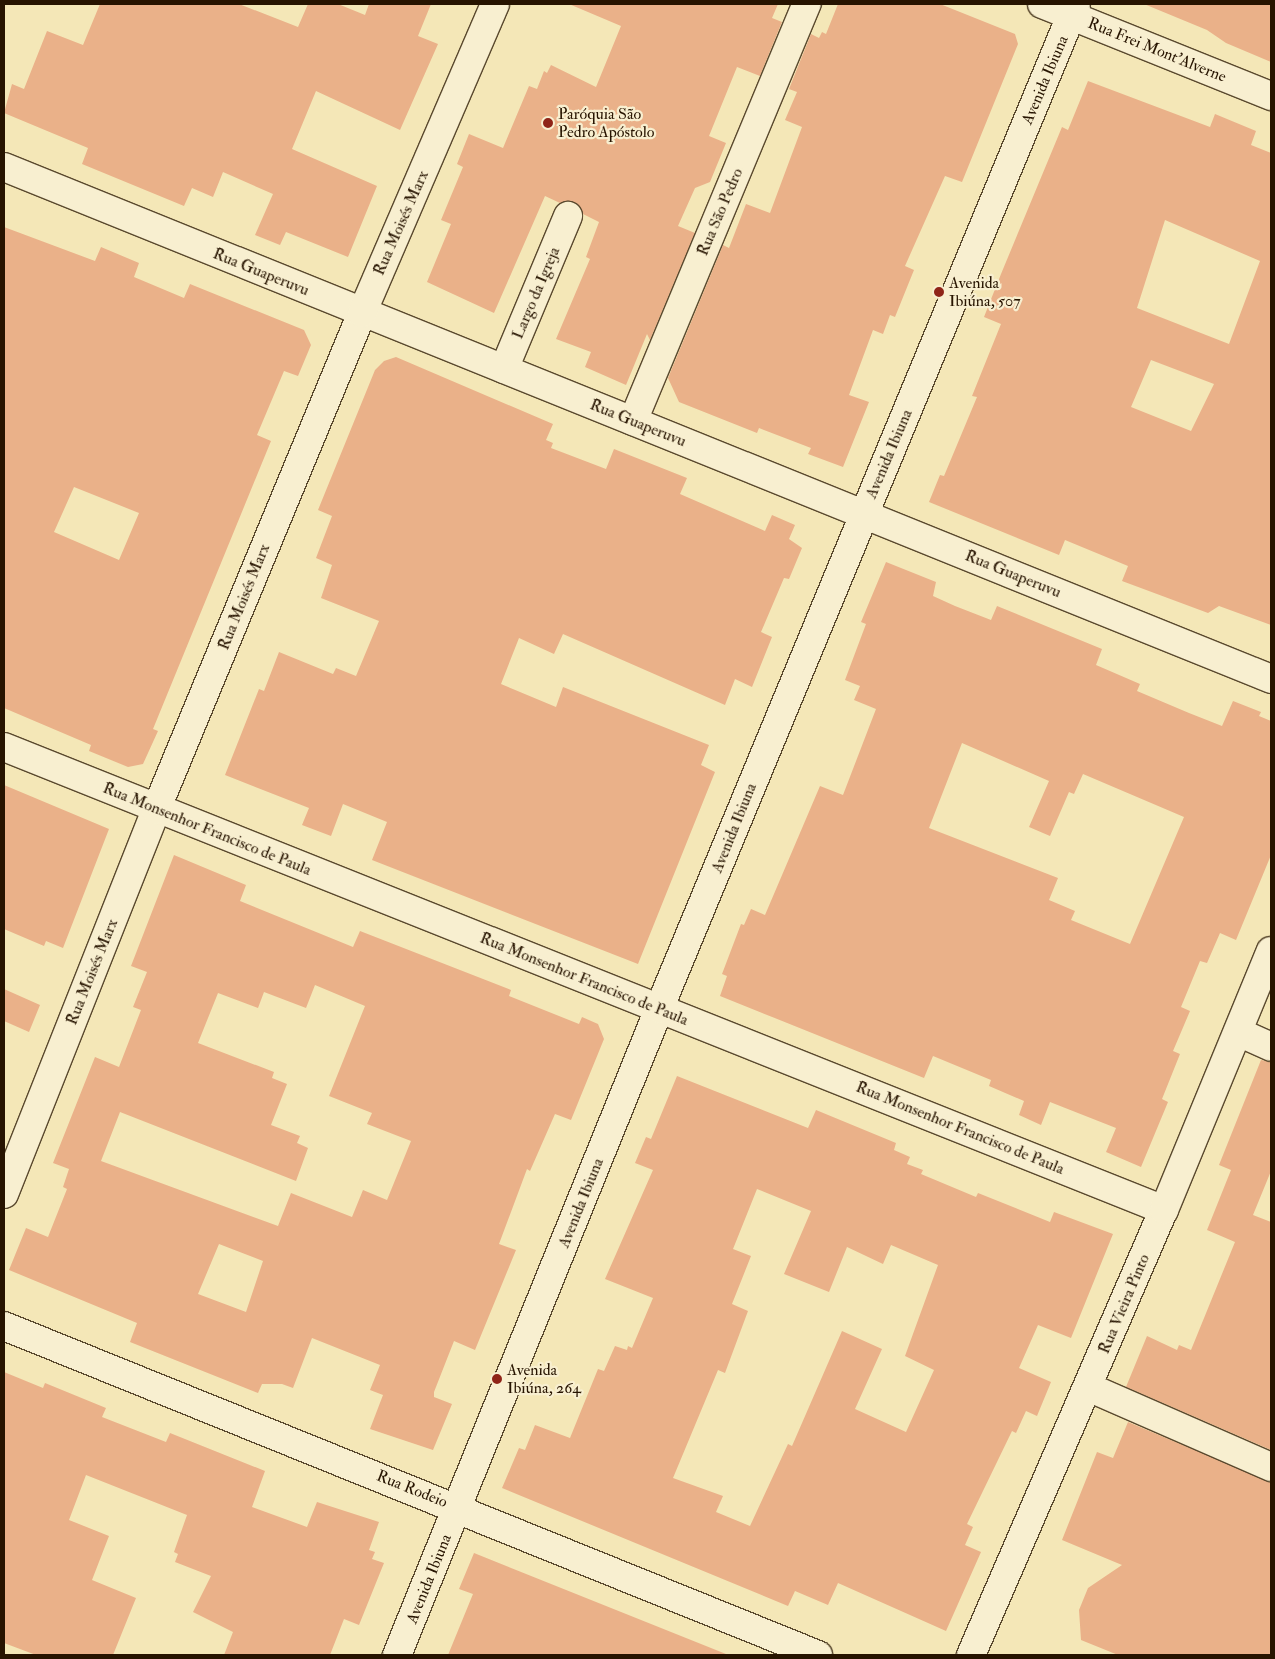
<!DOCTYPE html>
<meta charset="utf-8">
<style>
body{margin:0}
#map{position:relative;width:1275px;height:1659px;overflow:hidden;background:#f4e7b7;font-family:"IM FELL Double Pica",serif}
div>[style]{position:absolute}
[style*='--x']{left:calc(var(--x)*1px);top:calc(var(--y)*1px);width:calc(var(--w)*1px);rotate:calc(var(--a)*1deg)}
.building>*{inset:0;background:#eab189}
.roads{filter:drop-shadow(1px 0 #5a492e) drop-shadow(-1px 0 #5a492e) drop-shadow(0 1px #5a492e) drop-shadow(0 -1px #5a492e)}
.minor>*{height:28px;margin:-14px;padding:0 14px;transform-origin:14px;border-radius:14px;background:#f8efd0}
.dots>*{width:14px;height:14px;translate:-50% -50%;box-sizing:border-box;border:2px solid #f8efd0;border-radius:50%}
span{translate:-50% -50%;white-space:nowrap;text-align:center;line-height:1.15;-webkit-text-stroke:4.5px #f8efd0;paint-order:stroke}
.street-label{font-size:16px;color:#271400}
.poi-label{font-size:16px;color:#271400}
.left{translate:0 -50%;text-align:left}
.frame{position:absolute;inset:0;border:5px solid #271400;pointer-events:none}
</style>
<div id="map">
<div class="building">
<i style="clip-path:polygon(100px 4px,239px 4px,298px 27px,308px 4px,338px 4px,365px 15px,369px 4px,431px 4px,418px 36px,438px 44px,400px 130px,316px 91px,292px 149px,377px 186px,348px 257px,286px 232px,280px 245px,255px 235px,273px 194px,223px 172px,213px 197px,192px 188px,184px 206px,82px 164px,88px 148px,4px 113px,12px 84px,24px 89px,47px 31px,83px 45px)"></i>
<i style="clip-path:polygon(569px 4px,778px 4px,772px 18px,782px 22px,760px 76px,737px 67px,709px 136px,726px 143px,710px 182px,695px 188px,678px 226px,695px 233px,650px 340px,647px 334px,626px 385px,585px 367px,591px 352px,556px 339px,590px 259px,586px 257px,599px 222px,583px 214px,574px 202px,560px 203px,545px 196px,494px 313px,427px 282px,451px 224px,441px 220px,463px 167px,457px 164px,469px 134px,503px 148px,529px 86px,537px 89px,544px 71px,547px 73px,551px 65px,596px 87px,621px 26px)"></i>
<i style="clip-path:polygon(838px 4px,940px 4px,1015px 34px,1018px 44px,962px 182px,945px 176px,905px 266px,914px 270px,895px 317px,890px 315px,883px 334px,873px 330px,849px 395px,869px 402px,843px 467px,808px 454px,811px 448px,759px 428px,757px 433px,679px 402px,668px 378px,723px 245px,729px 248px,746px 204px,770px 213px,802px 127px,785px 120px,797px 92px,789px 89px,811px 34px,819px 38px,822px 32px,826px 34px)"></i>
<i style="clip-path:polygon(1144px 4px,1271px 4px,1271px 62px,1226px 43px,1207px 30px)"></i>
<i style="clip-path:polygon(evenodd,1088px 81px,1210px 127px,1215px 114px,1256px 131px,1251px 145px,1271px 153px,1271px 625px,1219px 606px,1208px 613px,1122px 581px,1128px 566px,1094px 552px,1065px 540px,1059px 555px,929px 502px,940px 475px,944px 476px,977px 397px,972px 396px,1001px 324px,984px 317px,1001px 274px,1062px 127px,1068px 130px,1088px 81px,1165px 220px,1260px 261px,1229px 344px,1137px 308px,1165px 220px,1088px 81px,1151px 360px,1214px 384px,1191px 431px,1131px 407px,1151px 360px)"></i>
<i style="clip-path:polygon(evenodd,4px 227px,95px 261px,101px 247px,139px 263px,134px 277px,184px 298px,190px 284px,304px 330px,311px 345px,298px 376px,284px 371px,257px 435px,271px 441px,153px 729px,158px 731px,143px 764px,128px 767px,89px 751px,91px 745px,4px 708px,4px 227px,74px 487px,139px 513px,119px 560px,54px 532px,74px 487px)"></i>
<i style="clip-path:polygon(396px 357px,553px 424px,546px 440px,553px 443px,551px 448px,606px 469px,614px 449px,687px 478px,680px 494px,765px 531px,772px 515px,795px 525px,789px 539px,802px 548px,789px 579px,784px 578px,761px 632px,772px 637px,752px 687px,735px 679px,725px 705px,563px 634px,554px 654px,519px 638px,501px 684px,556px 707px,563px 687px,709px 745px,701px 765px,715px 772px,638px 964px,372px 860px,387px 822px,343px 804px,331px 836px,302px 825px,309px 808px,225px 775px,259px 689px,264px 691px,279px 652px,333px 674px,336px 668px,356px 676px,379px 621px,321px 598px,332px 565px,316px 558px,332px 516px,318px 510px,375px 370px,384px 361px)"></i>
<i style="clip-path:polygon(evenodd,886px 562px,936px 582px,933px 596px,955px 606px,991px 620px,997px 606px,1102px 649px,1096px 665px,1140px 684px,1137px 691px,1189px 713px,1222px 726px,1233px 701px,1261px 712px,1259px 716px,1271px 721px,1271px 855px,1236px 940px,1220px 933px,1207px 963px,1200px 961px,1181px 1007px,1190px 1011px,1173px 1051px,1180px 1054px,1162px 1099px,1168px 1102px,1141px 1167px,1106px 1152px,1116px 1128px,1050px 1102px,1041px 1125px,1019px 1115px,1024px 1101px,989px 1086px,991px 1080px,933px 1056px,924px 1078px,720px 996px,727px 976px,722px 974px,741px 924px,744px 925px,751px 909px,765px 915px,820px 786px,843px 795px,876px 709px,854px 700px,860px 686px,845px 680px,866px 624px,861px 622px,886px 562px,962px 743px,1049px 781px,1029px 827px,1050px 836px,1069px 792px,1074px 794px,1083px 774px,1184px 817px,1130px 944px,1071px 920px,1075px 911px,1049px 900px,1058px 878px,929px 828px,962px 743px)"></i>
<i style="clip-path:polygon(4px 785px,109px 829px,63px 948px,46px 941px,44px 946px,4px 929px)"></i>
<i style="clip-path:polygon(evenodd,174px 855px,246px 885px,240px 901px,353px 947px,360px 931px,511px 990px,509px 996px,579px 1024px,582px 1017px,598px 1024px,604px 1039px,571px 1120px,555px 1114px,530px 1171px,527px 1169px,499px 1244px,516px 1250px,475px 1350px,454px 1341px,434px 1392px,434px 1397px,452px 1404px,433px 1450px,370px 1429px,383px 1395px,370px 1390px,380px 1365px,312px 1338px,293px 1388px,282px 1384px,262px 1384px,258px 1393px,130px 1342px,137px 1323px,9px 1270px,26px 1228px,48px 1237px,67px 1189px,63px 1187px,69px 1169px,53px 1163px,95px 1057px,119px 1067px,141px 1010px,133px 1007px,147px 972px,131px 966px,174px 855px,315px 985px,365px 1006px,329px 1096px,372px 1113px,367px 1124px,411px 1141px,387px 1200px,363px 1190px,352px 1217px,291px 1193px,278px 1226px,101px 1161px,120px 1112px,296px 1181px,308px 1148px,297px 1143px,300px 1136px,271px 1125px,287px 1084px,272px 1078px,274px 1072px,198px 1043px,218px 993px,258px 1008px,264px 992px,306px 1008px,315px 985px,174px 855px,219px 1244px,263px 1261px,246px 1312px,198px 1294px,219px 1244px)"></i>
<i style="clip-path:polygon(4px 989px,40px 1005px,29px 1032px,4px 1021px)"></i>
<i style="clip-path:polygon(1261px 1060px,1271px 1062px,1271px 1171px,1253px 1215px,1271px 1222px,1271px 1450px,1126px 1387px,1147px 1336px,1177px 1350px,1179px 1345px,1191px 1350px,1235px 1242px,1207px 1230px,1231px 1170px,1219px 1165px)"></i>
<i style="clip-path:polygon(evenodd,677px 1076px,808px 1128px,816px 1110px,896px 1143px,894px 1150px,910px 1157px,907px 1164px,923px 1170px,921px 1174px,976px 1197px,978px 1193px,1050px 1222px,1054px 1212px,1113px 1234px,1071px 1338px,1038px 1325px,1019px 1368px,1051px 1382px,1037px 1416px,1026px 1411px,1016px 1433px,1012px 1431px,967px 1524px,973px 1527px,965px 1545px,981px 1552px,946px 1631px,838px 1583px,828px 1605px,795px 1591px,788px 1606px,502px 1488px,519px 1448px,525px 1450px,535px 1425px,570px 1438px,598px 1369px,604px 1371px,615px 1346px,627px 1350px,628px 1346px,632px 1348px,653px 1298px,605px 1279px,653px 1170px,635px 1163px,646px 1137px,651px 1139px,677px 1076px,757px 1189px,811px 1211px,784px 1274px,829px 1292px,847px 1247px,883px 1264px,891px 1245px,938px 1265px,905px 1356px,934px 1370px,906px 1432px,855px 1409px,882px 1349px,842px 1331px,792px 1446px,788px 1444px,750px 1526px,716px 1512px,723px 1496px,673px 1478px,718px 1370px,725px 1373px,748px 1311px,732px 1304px,751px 1256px,733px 1249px,757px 1189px)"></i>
<i style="clip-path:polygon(4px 1372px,43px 1388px,45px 1383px,106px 1408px,102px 1417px,166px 1442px,170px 1433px,265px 1471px,252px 1507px,307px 1527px,317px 1502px,379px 1522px,369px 1550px,375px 1552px,372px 1559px,384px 1563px,359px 1625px,344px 1619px,330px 1655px,224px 1655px,233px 1632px,193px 1612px,211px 1576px,175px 1562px,178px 1554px,174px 1552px,187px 1515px,86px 1475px,69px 1520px,109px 1536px,92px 1580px,136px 1598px,113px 1655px,36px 1655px,4px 1643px)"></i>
<i style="clip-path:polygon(1128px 1422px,1271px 1482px,1271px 1655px,1118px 1655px,1081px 1640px,1079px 1610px,1088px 1588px,1122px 1565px,1062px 1540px,1097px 1452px,1113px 1458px)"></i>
<i style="clip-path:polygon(474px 1553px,726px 1654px,726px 1655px,448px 1655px,473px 1594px,459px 1589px)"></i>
</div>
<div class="roads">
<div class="minor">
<i style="--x:1042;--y:4;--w:247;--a:21.9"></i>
<i style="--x:4;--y:167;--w:1367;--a:22"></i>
<i style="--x:504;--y:369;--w:166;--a:-67.3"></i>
<i style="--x:633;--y:421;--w:452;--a:-67.4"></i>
<i style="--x:4;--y:747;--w:1249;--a:21.76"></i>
<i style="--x:1238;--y:1032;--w:36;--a:24"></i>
<i style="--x:4;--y:1194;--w:413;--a:-68.4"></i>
<i style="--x:156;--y:810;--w:538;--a:-67.49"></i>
<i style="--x:362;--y:313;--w:336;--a:-66.7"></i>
<i style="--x:4;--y:1326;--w:878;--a:22.01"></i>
<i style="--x:1088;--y:1387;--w:200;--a:23.6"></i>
<i style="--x:397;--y:1655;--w:697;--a:-67.92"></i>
<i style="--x:659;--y:1009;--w:1088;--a:-67.47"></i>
<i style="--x:971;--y:1655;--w:485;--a:-66.6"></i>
<i style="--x:1164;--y:1210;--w:280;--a:-67.6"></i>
</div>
</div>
<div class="dots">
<i style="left:548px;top:123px;background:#8f2418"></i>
<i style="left:939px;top:292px;background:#8f2418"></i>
<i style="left:497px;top:1379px;background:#8f2418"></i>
</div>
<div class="street-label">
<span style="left:1157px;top:50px;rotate:22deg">Rua Frei Mont'Alverne</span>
<span style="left:1045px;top:80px;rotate:-67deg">Avenida Ibiuna</span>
<span style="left:720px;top:212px;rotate:-67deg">Rua São Pedro</span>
<span style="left:401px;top:223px;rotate:-66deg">Rua Moisés Marx</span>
<span style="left:261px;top:272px;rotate:22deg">Rua Guaperuvu</span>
<span style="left:536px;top:293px;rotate:-67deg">Largo da Igreja</span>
<span style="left:638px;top:423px;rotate:22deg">Rua Guaperuvu</span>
<span style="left:889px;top:454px;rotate:-67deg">Avenida Ibiuna</span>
<span style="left:1013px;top:574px;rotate:22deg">Rua Guaperuvu</span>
<span style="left:244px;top:597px;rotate:-68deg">Rua Moisés Marx</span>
<span style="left:734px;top:828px;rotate:-68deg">Avenida Ibiuna</span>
<span style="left:207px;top:829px;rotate:22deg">Rua Monsenhor Francisco de Paula</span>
<span style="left:92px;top:972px;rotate:-68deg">Rua Moisés Marx</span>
<span style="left:584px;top:979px;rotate:22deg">Rua Monsenhor Francisco de Paula</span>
<span style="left:960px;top:1128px;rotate:22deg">Rua Monsenhor Francisco de Paula</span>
<span style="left:581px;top:1203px;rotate:-68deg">Avenida Ibiuna</span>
<span style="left:1124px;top:1304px;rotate:-67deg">Rua Vieira Pinto</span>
<span style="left:412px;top:1489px;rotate:22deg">Rua Rodeio</span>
<span style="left:429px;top:1579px;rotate:-68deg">Avenida Ibiuna</span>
</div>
<div class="poi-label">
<span class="left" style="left:558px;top:123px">Paróquia São<br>Pedro Apóstolo</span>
<span class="left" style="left:949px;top:292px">Avenida<br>Ibiúna, 507</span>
<span class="left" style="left:507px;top:1379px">Avenida<br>Ibiúna, 264</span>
</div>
<div class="frame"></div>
</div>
